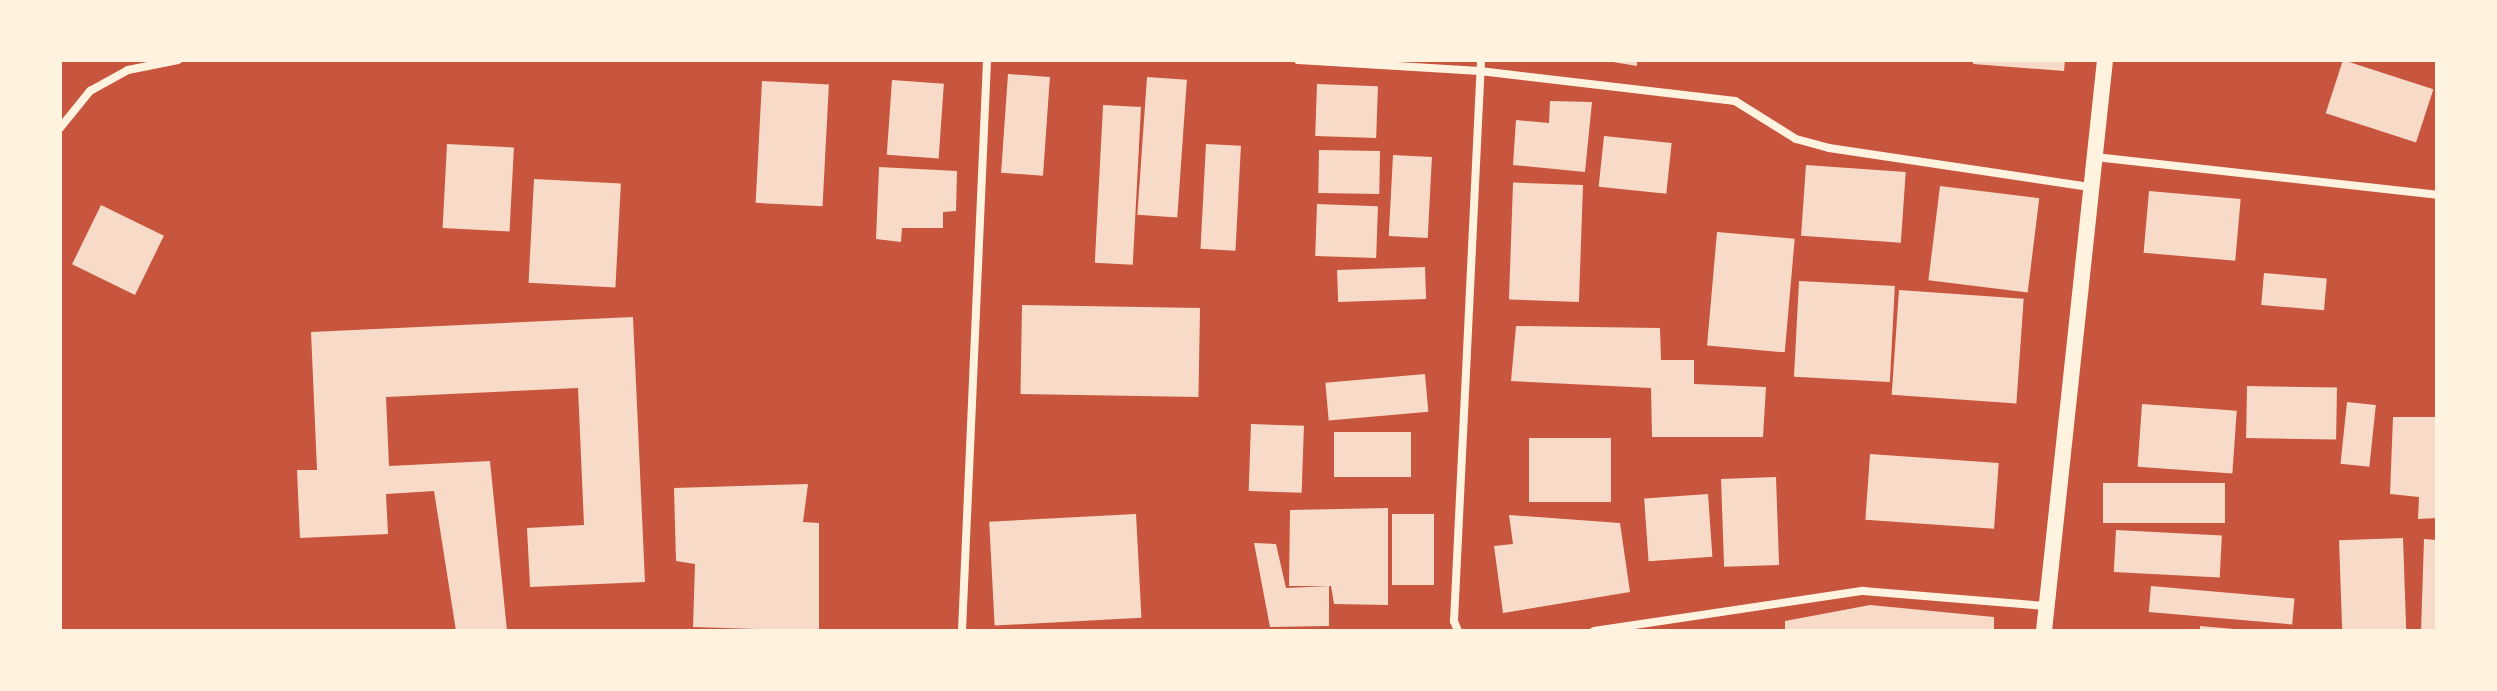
<!DOCTYPE html>
<style>
body{margin:0}
#map{position:relative;width:2497px;height:691px;overflow:hidden;background:#c8553d;font-family:Spectral,serif}
div>[style]{position:absolute}
[style*='--x']{left:calc(var(--x)*1px);top:calc(var(--y)*1px);width:calc(var(--w)*1px);rotate:calc(var(--a)*1deg)}
.building>*{inset:0;background:#f7dbc8;transform-origin:0 0}
.minor>*{height:8px;margin:-4px;padding:0 4px;transform-origin:4px;border-radius:4px;background:#fff3e0}
.secondary>*{height:16px;margin:-8px;padding:0 8px;transform-origin:8px;border-radius:8px;background:#fff3e0}
span{translate:-50% -50%;white-space:nowrap;text-align:center;line-height:1.15;-webkit-text-stroke:8px #fff3e0;paint-order:stroke}
.frame{position:absolute;inset:0;border:62px solid #fff3e0;pointer-events:none}
</style>
<div id="map">
<div class="building">
<i style="clip-path:polygon(1601px 60px,1637px 60px,1637px 66px)"></i>
<i style="clip-path:polygon(1973px 60px,2065px 60px,2064px 71px,1973px 64px)"></i>
<i style="left:2343px;top:60px;width:95px;height:56px;rotate:18deg"></i>
<i style="left:1008px;top:74px;width:42px;height:99px;rotate:4deg"></i>
<i style="left:1147px;top:77px;width:40px;height:138px;rotate:4deg"></i>
<i style="left:892px;top:80px;width:52px;height:75px;rotate:4deg"></i>
<i style="left:762px;top:81px;width:67px;height:122px;rotate:3deg"></i>
<i style="left:1317px;top:84px;width:61px;height:52px;rotate:2deg"></i>
<i style="clip-path:polygon(1550px 101px,1592px 102px,1585px 172px,1513px 165px,1516px 120px,1549px 123px)"></i>
<i style="left:1141px;top:107px;width:158px;height:38px;rotate:93deg"></i>
<i style="left:1604px;top:136px;width:68px;height:51px;rotate:6deg"></i>
<i style="left:447px;top:144px;width:67px;height:84px;rotate:3deg"></i>
<i style="left:1206px;top:144px;width:35px;height:105px;rotate:3deg"></i>
<i style="left:1319px;top:150px;width:61px;height:43px;rotate:1deg"></i>
<i style="left:1393px;top:155px;width:39px;height:81px;rotate:3deg"></i>
<i style="left:1806px;top:165px;width:100px;height:71px;rotate:4deg"></i>
<i style="clip-path:polygon(879px 167px,957px 171px,956px 211px,943px 212px,943px 228px,902px 228px,901px 242px,876px 239px)"></i>
<i style="left:534px;top:179px;width:87px;height:104px;rotate:3deg"></i>
<i style="left:1583px;top:185px;width:117px;height:70px;rotate:92deg"></i>
<i style="left:1940px;top:186px;width:100px;height:95px;rotate:7deg"></i>
<i style="left:2149px;top:191px;width:92px;height:62px;rotate:5deg"></i>
<i style="left:1317px;top:204px;width:61px;height:52px;rotate:2deg"></i>
<i style="left:101px;top:205px;width:70px;height:66px;rotate:26deg"></i>
<i style="left:1717px;top:232px;width:78px;height:114px;rotate:5deg"></i>
<i style="left:1425px;top:267px;width:32px;height:88px;rotate:88deg"></i>
<i style="left:2264px;top:273px;width:63px;height:32px;rotate:5deg"></i>
<i style="left:1799px;top:281px;width:96px;height:96px;rotate:3deg"></i>
<i style="left:1899px;top:290px;width:125px;height:105px;rotate:4deg"></i>
<i style="left:1200px;top:308px;width:89px;height:178px;rotate:91deg"></i>
<i style="clip-path:polygon(633px 317px,645px 582px,530px 587px,527px 528px,584px 525px,578px 388px,386px 397px,389px 466px,490px 461px,507px 631px,456px 631px,434px 491px,386px 494px,388px 534px,300px 538px,297px 470px,317px 470px,311px 332px)"></i>
<i style="clip-path:polygon(1516px 326px,1660px 328px,1661px 360px,1694px 360px,1694px 384px,1766px 387px,1763px 437px,1652px 437px,1651px 388px,1511px 381px)"></i>
<i style="left:1425px;top:374px;width:38px;height:100px;rotate:85deg"></i>
<i style="left:2247px;top:386px;width:90px;height:52px;rotate:1deg"></i>
<i style="left:2347px;top:402px;width:29px;height:62px;rotate:6deg"></i>
<i style="left:2142px;top:404px;width:95px;height:63px;rotate:4deg"></i>
<i style="clip-path:polygon(2393px 417px,2437px 417px,2437px 518px,2418px 519px,2419px 497px,2390px 494px)"></i>
<i style="left:1251px;top:424px;width:53px;height:67px;rotate:2deg"></i>
<i style="left:1411px;top:432px;width:45px;height:77px;rotate:90deg"></i>
<i style="left:1529px;top:438px;width:82px;height:64px"></i>
<i style="left:1870px;top:454px;width:129px;height:66px;rotate:4deg"></i>
<i style="left:1776px;top:477px;width:88px;height:55px;rotate:88deg"></i>
<i style="left:2103px;top:483px;width:122px;height:40px"></i>
<i style="clip-path:polygon(808px 484px,803px 522px,819px 523px,819px 631px,693px 627px,695px 564px,676px 561px,674px 488px)"></i>
<i style="left:1708px;top:494px;width:63px;height:64px;rotate:86deg"></i>
<i style="clip-path:polygon(1388px 508px,1388px 605px,1334px 604px,1331px 586px,1289px 586px,1290px 510px)"></i>
<i style="left:1136px;top:514px;width:104px;height:147px;rotate:87deg"></i>
<i style="left:1392px;top:514px;width:42px;height:71px"></i>
<i style="clip-path:polygon(1509px 515px,1620px 523px,1630px 592px,1503px 613px,1494px 546px,1513px 544px)"></i>
<i style="left:2116px;top:530px;width:106px;height:42px;rotate:3deg"></i>
<i style="left:2403px;top:538px;width:93px;height:64px;rotate:88deg"></i>
<i style="clip-path:polygon(2424px 539px,2437px 540px,2437px 631px,2421px 631px)"></i>
<i style="clip-path:polygon(1254px 543px,1276px 544px,1286px 588px,1329px 586px,1329px 626px,1270px 627px)"></i>
<i style="left:2151px;top:586px;width:144px;height:26px;rotate:5deg"></i>
<i style="clip-path:polygon(1870px 605px,1994px 617px,1994px 631px,1785px 631px,1785px 621px)"></i>
<i style="clip-path:polygon(2200px 626px,2234px 629px,2234px 631px,2200px 631px)"></i>
</div>
<div class="minor">
<i style="--x:1298;--y:60;--w:182;--a:3.5"></i>
<i style="--x:1480;--y:71;--w:257;--a:6.7"></i>
<i style="--x:1735;--y:101;--w:72;--a:31.9"></i>
<i style="--x:1796;--y:139;--w:34;--a:15"></i>
<i style="--x:1829;--y:148;--w:265;--a:8.5"></i>
<i style="--x:60;--y:128;--w:48;--a:-51"></i>
<i style="--x:90;--y:91;--w:43;--a:-28.9"></i>
<i style="--x:128;--y:70;--w:51;--a:-11.3"></i>
<i style="--x:2095;--y:157;--w:344;--a:6.3"></i>
<i style="--x:962;--y:631;--w:572;--a:-87.49"></i>
<i style="--x:1458;--y:631;--w:11;--a:-112"></i>
<i style="--x:1454;--y:621;--w:562;--a:-87.24"></i>
<i style="--x:1594;--y:631;--w:272;--a:-8.5"></i>
<i style="--x:1863;--y:591;--w:184;--a:4.7"></i>
</div>
<div class="secondary">
<i style="--x:2044;--y:631;--w:574;--a:-83.9"></i>
</div>
<div class="frame"></div>
</div>
